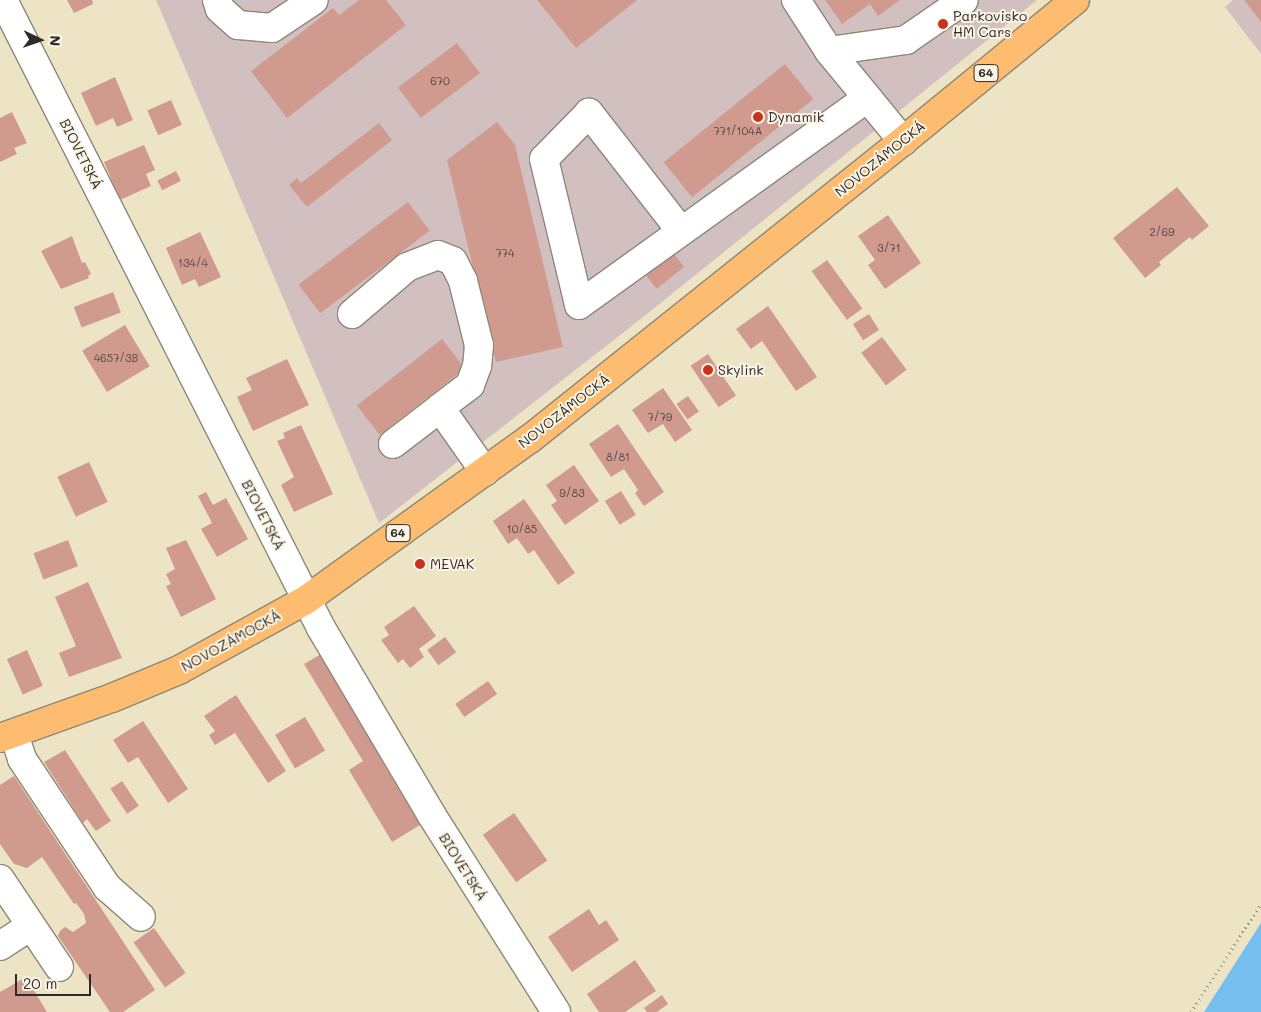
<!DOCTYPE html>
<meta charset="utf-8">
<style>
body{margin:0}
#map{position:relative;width:1261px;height:1012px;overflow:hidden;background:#ede4c5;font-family:Mali,sans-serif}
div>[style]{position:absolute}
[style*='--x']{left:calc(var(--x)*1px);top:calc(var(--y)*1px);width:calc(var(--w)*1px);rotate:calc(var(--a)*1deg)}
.industrial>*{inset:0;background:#d2bfc0}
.water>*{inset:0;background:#75beee}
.building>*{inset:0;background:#d09b8e;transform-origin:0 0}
.path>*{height:3px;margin-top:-1.5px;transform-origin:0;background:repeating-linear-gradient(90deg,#8c8878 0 1px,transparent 0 5px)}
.roads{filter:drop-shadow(1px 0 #8c8878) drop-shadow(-1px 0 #8c8878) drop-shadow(0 1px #8c8878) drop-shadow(0 -1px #8c8878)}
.minor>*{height:28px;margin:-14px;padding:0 14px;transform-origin:14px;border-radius:14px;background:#fff}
.major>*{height:28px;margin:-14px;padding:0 14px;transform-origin:14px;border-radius:14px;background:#febc70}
.dots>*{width:14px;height:14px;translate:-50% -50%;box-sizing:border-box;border:2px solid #fcf5e5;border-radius:50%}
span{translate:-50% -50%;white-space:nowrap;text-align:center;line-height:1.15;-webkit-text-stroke:4px #fcf5e5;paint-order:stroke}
.number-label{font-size:11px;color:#544744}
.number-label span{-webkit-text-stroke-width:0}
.shield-label span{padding:1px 4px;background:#fcf5e5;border:1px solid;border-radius:4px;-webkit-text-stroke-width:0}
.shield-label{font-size:12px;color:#2b2b2b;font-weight:700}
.poi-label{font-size:14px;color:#2b2b2b}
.left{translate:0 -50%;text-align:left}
.street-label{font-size:14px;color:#2b2b2b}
.north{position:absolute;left:15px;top:15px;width:50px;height:50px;-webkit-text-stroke:4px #fcf5e5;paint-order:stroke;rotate:93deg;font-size:14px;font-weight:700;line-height:20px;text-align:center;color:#2b2b2b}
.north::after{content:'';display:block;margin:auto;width:18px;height:22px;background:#2b2b2b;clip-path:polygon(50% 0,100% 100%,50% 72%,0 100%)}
.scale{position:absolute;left:15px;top:974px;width:76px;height:22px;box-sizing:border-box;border:2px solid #2b2b2b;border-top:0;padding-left:6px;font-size:15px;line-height:18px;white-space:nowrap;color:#2b2b2b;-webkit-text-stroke:4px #fcf5e5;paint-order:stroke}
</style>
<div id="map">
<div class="industrial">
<i style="clip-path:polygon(156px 0,1037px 0,642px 318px,379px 523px)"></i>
<i style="clip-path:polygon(1233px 0,1261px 0,1261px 54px,1225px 7px)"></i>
</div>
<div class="water">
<i style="clip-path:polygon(1261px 923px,1261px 1012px,1204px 1012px)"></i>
</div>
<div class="building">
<i style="clip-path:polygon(67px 0,92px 0,93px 4px,74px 13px)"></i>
<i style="clip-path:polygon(359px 0,386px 0,406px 25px,287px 118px,251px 71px,333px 8px,339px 15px)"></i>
<i style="clip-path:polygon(537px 0,637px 0,576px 48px)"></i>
<i style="clip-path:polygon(825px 0,900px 0,878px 16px,870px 4px,842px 24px)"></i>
<i style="clip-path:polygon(1244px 0,1261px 0,1261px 22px)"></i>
<i style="left:457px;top:43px;width:38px;height:74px;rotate:53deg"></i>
<i style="left:785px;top:64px;width:45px;height:156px;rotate:51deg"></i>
<i style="clip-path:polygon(115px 77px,133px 120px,117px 127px,113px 118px,96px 126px,81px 93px)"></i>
<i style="left:171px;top:100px;width:27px;height:26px;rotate:66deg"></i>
<i style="clip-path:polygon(12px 112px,27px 143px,14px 148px,17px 154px,0 162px,0 118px)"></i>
<i style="clip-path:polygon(497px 122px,515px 145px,563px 347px,496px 362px,447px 160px)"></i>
<i style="clip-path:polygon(379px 123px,392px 140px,307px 207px,289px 185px,297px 178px,301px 183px)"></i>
<i style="clip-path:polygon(144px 145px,155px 170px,146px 174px,151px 186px,120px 200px,104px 162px)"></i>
<i style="left:176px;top:171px;width:11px;height:21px;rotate:63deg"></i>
<i style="clip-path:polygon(1177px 187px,1209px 226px,1192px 240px,1190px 237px,1159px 262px,1161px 265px,1145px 278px,1113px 238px)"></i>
<i style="left:408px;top:202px;width:36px;height:137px;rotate:53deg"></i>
<i style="clip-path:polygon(888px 215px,921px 263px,885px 289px,868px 265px,875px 260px,858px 236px)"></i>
<i style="clip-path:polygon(200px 232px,221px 277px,199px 287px,195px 279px,182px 285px,166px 248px)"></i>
<i style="clip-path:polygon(72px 236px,82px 263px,85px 262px,91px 274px,88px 276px,89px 278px,61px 289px,41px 251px)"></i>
<i style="left:670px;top:249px;width:23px;height:35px;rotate:52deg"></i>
<i style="left:827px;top:260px;width:60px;height:19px;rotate:54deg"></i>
<i style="left:113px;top:292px;width:22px;height:42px;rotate:69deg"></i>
<i style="clip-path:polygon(768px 306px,817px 377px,796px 391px,762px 341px,751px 349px,736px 329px)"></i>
<i style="left:869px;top:314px;width:19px;height:19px;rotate:58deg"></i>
<i style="left:125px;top:325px;width:48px;height:50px;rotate:59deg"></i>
<i style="left:882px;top:337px;width:41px;height:26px;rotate:53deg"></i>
<i style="left:442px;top:339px;width:37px;height:108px;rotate:52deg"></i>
<i style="left:708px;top:354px;width:50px;height:21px;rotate:56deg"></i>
<i style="clip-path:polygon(287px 359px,309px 405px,253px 431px,237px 397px,252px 390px,246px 378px)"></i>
<i style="clip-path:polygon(663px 388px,692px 430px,675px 442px,663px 424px,648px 433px,632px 410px)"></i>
<i style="left:688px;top:396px;width:19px;height:14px;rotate:55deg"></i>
<i style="clip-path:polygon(618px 424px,664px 492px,644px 506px,635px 493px,638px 490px,624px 469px,611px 477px,589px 444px)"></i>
<i style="clip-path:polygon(301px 425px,333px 494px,294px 512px,281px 485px,294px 477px,277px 441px,285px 438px,283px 433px)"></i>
<i style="left:89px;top:462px;width:44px;height:35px;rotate:65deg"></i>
<i style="clip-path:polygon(574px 465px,599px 501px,565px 525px,551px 505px,557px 501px,546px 485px)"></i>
<i style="left:621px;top:491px;width:28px;height:19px;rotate:58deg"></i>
<i style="clip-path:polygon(206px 492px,213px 505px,226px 498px,248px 539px,217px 557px,201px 529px,212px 523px,198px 496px)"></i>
<i style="clip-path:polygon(524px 499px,575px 573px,558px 585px,534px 550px,528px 554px,517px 538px,508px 544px,493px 521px)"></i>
<i style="left:68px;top:540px;width:28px;height:37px;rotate:69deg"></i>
<i style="clip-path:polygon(186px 540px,216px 599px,181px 617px,166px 586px,171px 584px,166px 574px,175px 569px,166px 548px)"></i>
<i style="clip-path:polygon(88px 582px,122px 658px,69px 677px,59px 653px,76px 646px,55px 597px)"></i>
<i style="clip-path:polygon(414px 606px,436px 636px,419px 649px,424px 657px,410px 668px,403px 659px,398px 663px,381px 640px,389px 635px,384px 627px)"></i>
<i style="left:445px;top:637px;width:19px;height:22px;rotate:54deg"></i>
<i style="left:27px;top:650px;width:39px;height:22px;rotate:66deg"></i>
<i style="clip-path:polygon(321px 654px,381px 753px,378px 754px,420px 825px,392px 842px,349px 770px,363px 761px,304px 664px)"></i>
<i style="left:488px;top:681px;width:16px;height:40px;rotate:55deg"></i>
<i style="clip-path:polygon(236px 695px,286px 771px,268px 783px,235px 733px,215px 745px,209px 735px,215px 731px,204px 716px)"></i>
<i style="left:305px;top:717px;width:39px;height:35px;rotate:59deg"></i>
<i style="clip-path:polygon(143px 721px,188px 789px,168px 803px,138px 757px,128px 763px,113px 740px)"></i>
<i style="clip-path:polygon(65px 750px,111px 821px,96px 831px,87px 819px,83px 823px,44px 762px)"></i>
<i style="clip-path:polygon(14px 776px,155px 990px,123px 1012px,110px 1012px,58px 936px,60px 931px,65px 927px,73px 932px,86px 923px,84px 914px,76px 903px,74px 904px,42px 857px,27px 868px,14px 864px,0 844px,0 785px)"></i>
<i style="left:122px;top:781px;width:30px;height:14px;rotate:56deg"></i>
<i style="left:514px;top:813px;width:58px;height:38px;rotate:55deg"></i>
<i style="clip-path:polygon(589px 909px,599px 925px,606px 920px,619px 940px,572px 972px,548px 937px)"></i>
<i style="left:154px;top:928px;width:55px;height:25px;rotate:55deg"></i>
<i style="clip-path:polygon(635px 960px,656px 991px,625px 1012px,599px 1012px,587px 994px)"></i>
<i style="clip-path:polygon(26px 977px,47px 1012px,0 1012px,0 992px)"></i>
<i style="clip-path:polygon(662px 995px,668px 1004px,657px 1012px,647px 1012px,644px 1008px)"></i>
</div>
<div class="path">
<i style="--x:1191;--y:1012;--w:129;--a:-57.1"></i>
</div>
<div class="roads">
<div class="minor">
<i style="--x:3;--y:0;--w:704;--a:63.14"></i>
<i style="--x:321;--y:628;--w:216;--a:59.4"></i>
<i style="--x:431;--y:814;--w:234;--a:57.7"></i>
<i style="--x:217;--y:0;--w:9;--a:72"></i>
<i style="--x:220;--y:9;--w:24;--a:42"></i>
<i style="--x:238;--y:25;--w:34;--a:5"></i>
<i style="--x:272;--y:28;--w:50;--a:-33.7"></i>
<i style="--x:796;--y:0;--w:61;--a:57.1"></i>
<i style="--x:829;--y:51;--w:117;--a:50.6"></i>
<i style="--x:829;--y:51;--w:78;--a:-8.1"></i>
<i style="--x:906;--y:40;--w:70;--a:-34.6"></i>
<i style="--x:681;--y:231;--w:150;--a:-127.9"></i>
<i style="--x:589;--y:113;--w:64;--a:134.4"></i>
<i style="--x:544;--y:159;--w:150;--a:76.5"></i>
<i style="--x:579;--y:305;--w:353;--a:-35.7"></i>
<i style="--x:352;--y:314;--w:72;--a:-40.5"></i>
<i style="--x:407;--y:267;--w:33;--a:-21"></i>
<i style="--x:438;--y:255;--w:16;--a:22"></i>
<i style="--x:453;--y:261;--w:22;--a:63"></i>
<i style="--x:463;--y:281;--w:66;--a:76"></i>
<i style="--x:479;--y:345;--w:21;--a:95"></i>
<i style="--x:477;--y:366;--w:20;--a:110"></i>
<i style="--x:470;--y:385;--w:38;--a:143"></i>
<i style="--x:393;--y:444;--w:59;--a:-37.5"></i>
<i style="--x:440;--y:408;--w:78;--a:54.9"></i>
<i style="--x:14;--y:734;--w:26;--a:72"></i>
<i style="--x:22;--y:759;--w:154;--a:56.4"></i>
<i style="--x:107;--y:887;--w:45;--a:41.4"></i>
<i style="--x:0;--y:879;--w:106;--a:56.2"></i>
<i style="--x:0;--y:946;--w:37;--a:-33"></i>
</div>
<div class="major">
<i style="--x:0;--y:738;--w:119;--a:-19.7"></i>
<i style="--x:112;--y:698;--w:73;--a:-22.7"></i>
<i style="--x:179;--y:670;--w:145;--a:-28.9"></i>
<i style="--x:306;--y:600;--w:277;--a:-35.8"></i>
<i style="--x:531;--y:438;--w:476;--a:-38.6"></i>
<i style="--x:903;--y:141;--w:222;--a:-39.3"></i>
</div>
</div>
<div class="dots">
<i style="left:943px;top:24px;background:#c8321e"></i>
<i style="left:758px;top:117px;background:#c8321e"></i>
<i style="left:708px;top:370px;background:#c8321e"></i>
<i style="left:420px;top:564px;background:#c8321e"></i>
</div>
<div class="number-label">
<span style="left:440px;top:81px">670</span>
<span style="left:738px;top:131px">771/104A</span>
<span style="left:1162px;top:232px">2/69</span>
<span style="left:889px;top:248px">3/71</span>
<span style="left:505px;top:253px">774</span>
<span style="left:193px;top:263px">134/4</span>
<span style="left:116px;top:358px">4657/3B</span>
<span style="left:660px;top:417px">7/79</span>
<span style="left:618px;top:457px">8/81</span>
<span style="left:572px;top:493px">9/83</span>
<span style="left:522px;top:529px">10/85</span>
</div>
<div class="shield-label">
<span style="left:986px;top:73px">64</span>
<span style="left:398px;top:533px">64</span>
</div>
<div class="poi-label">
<span class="left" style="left:953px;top:24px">Parkovisko<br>HM Cars</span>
<span class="left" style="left:768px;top:117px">Dynamik</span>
<span class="left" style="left:718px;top:370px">Skylink</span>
<span class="left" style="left:430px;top:564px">MEVAK</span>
</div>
<div class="street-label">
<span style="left:81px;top:154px;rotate:63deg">BIOVETSKÁ</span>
<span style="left:880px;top:159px;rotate:-39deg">NOVOZÁMOCKÁ</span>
<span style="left:564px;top:411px;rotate:-38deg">NOVOZÁMOCKÁ</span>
<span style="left:263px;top:515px;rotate:63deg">BIOVETSKÁ</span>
<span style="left:231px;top:641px;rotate:-29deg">NOVOZÁMOCKÁ</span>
<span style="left:463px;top:867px;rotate:58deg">BIOVETSKÁ</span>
</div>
<div class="north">N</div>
<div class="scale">20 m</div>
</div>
